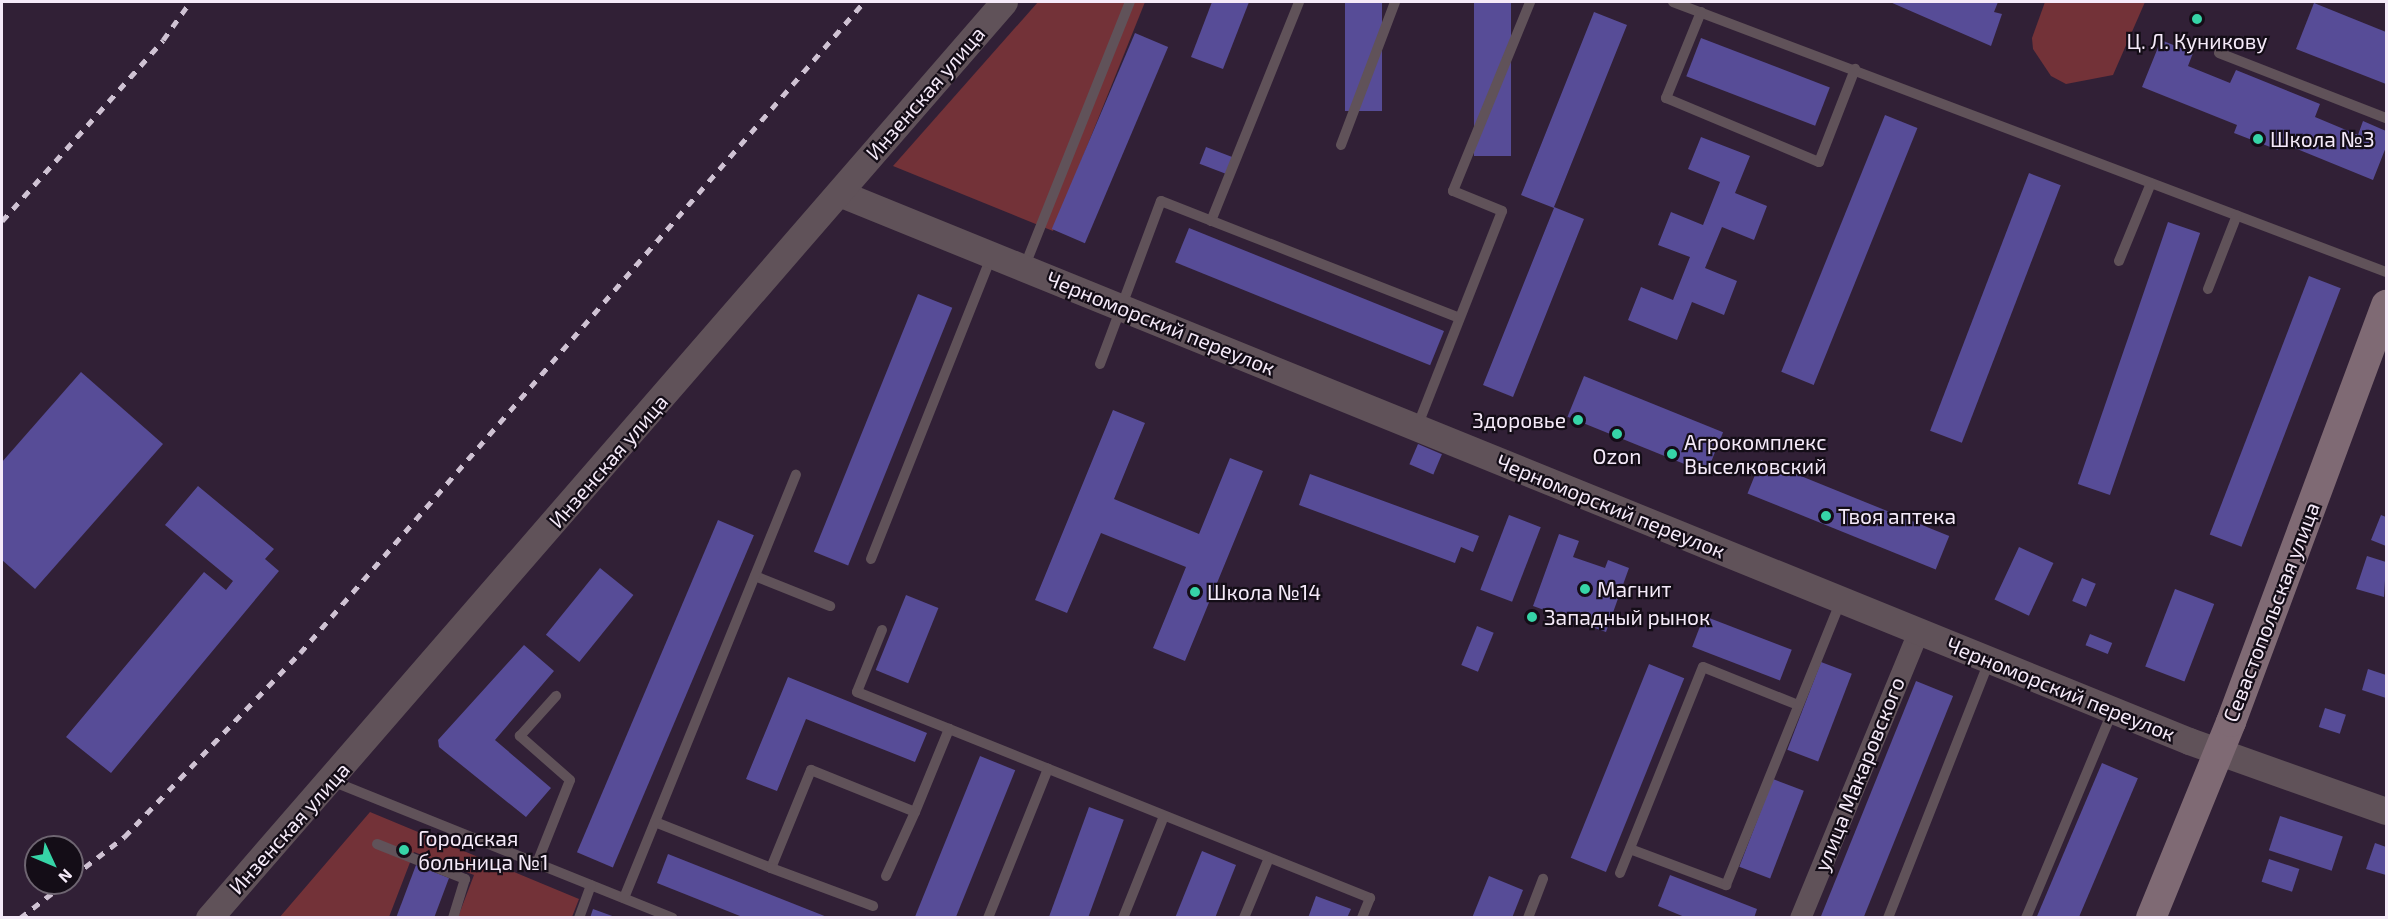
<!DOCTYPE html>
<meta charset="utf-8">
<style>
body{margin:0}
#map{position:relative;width:2388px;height:919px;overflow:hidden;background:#312036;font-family:"Exo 2",sans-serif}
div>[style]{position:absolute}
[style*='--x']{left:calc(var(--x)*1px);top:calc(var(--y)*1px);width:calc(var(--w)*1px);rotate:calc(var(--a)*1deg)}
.green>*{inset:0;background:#733238}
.building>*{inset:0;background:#574c97;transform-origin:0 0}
.service>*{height:10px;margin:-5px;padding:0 5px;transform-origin:5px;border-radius:5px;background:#605259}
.minor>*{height:21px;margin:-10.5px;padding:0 10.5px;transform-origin:10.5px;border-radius:10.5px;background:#605259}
.tertiary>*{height:27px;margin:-13.5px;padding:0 13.5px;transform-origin:13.5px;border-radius:13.5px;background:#605259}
.secondary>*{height:30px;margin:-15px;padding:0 15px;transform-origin:15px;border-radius:15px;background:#7f6a74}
.rail>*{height:4.5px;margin-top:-2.25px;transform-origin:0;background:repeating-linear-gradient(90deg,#cfc2d3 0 8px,transparent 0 16px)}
.dots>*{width:16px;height:16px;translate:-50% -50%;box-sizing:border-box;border:3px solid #140d17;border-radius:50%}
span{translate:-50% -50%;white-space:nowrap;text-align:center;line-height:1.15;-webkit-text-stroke:4.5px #140d17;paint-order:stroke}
.poi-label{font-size:21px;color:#f5eaf9}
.left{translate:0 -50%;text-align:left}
.right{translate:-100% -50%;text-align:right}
.street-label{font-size:21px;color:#f5eaf9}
.frame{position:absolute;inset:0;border:3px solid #f5eaf9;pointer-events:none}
.north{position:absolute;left:24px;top:835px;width:60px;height:60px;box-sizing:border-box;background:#140d17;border:2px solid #6e6571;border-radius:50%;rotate:134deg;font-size:16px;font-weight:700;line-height:24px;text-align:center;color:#f5eaf9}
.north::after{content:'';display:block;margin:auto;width:21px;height:27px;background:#36d4a7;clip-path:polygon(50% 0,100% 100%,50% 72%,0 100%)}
</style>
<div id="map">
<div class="green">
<i style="clip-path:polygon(1038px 2px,1145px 2px,1053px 231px,893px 166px)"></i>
<i style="clip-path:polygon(2045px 2px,2145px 2px,2113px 75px,2066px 84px,2051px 76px,2033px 49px,2032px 38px)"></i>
<i style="clip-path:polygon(370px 812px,579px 899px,572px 917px,458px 917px,474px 875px,414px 852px,389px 917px,279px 918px)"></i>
</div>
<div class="building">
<i style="clip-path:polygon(1212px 2px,1249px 2px,1223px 69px,1191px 57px)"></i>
<i style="left:1345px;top:2px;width:37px;height:109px"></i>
<i style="left:1474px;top:2px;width:37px;height:154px"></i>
<i style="clip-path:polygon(1890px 2px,1998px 2px,1994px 12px,2002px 14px,1991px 46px)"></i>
<i style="clip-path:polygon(2314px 3px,2386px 32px,2386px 84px,2296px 49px)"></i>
<i style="clip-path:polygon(1594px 12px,1627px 25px,1554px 207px,1584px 219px,1513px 397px,1483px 385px,1554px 208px,1521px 195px)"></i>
<i style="left:1135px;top:33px;width:36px;height:213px;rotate:23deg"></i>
<i style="left:1701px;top:38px;width:138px;height:41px;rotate:21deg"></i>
<i style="clip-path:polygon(2161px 40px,2193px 53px,2188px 66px,2230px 83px,2236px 70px,2320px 104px,2315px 117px,2358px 135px,2363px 121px,2386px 131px,2386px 147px,2373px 180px,2280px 142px,2278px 150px,2234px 133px,2237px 125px,2142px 87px)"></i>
<i style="left:1885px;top:115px;width:35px;height:277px;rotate:22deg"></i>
<i style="clip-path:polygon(1701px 137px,1750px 156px,1735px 193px,1767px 206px,1754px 240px,1722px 227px,1705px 268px,1737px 281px,1724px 315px,1692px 302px,1677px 340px,1628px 320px,1641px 287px,1673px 300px,1690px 257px,1658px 245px,1671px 212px,1703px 225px,1720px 182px,1688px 169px)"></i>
<i style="left:1206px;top:147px;width:28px;height:18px;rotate:21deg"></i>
<i style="left:2029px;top:173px;width:34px;height:276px;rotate:21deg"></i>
<i style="left:2168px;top:222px;width:34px;height:277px;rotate:19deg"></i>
<i style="left:1189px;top:228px;width:275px;height:37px;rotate:22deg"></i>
<i style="left:2309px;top:276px;width:34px;height:277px;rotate:21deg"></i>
<i style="left:918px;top:294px;width:37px;height:278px;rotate:22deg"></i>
<i style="clip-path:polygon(81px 372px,163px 444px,35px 589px,2px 560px,2px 462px)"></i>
<i style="left:1584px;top:376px;width:150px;height:44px;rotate:22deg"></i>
<i style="clip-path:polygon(1113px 410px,1145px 423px,1114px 499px,1199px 534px,1230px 458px,1263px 471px,1185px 661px,1153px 648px,1186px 567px,1101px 533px,1067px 613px,1035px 600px)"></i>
<i style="left:1418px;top:444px;width:26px;height:22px;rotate:23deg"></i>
<i style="left:1761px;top:460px;width:203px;height:36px;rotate:22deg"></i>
<i style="clip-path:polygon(1310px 474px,1479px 536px,1473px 552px,1461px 547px,1455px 563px,1299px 505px)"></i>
<i style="clip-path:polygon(198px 486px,274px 549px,265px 559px,279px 571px,111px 773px,66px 737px,204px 572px,226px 590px,233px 581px,165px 525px)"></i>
<i style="left:1509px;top:515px;width:34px;height:80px;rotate:21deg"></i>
<i style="clip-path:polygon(2381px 515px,2386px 517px,2386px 546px,2371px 540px)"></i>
<i style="left:718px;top:520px;width:39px;height:361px;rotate:23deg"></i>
<i style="clip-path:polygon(1559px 534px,1579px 541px,1573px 557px,1605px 568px,1608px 560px,1629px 568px,1606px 632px,1533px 606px)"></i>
<i style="left:2019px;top:547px;width:38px;height:58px;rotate:25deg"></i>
<i style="clip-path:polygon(2367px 556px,2386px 562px,2384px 597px,2356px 589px)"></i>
<i style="left:600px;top:568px;width:43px;height:86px;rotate:39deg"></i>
<i style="left:2082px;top:578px;width:15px;height:25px;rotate:23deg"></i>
<i style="left:2175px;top:589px;width:42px;height:83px;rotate:21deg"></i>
<i style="left:906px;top:595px;width:35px;height:81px;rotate:22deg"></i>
<i style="left:1704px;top:616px;width:94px;height:33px;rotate:21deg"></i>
<i style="left:1477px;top:626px;width:18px;height:42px;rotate:22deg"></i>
<i style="left:2090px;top:634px;width:24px;height:12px;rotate:22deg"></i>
<i style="clip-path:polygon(524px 645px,554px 671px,495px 740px,551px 788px,526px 817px,439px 747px,438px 740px)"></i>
<i style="left:1821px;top:662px;width:33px;height:94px;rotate:21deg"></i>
<i style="left:1649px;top:664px;width:38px;height:209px;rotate:22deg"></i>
<i style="clip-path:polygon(2368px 669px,2386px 675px,2386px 698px,2362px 690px)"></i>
<i style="clip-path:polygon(788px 677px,927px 733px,915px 762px,806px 719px,777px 791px,746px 779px)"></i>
<i style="left:1916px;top:681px;width:40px;height:255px;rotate:22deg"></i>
<i style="left:2325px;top:708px;width:22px;height:20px;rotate:18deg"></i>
<i style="left:980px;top:756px;width:38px;height:174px;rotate:22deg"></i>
<i style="left:2102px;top:763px;width:39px;height:168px;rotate:23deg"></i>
<i style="left:1773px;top:779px;width:33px;height:94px;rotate:21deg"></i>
<i style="left:1089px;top:807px;width:37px;height:119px;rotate:20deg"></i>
<i style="left:2280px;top:816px;width:66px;height:36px;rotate:18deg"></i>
<i style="clip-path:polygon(2375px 843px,2386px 847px,2386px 875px,2366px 869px)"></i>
<i style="clip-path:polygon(1202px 851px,1236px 865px,1215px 918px,1175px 918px)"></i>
<i style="clip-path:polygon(668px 854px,827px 917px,827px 918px,745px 918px,657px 883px)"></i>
<i style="left:2269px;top:859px;width:32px;height:24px;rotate:18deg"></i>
<i style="clip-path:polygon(416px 865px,449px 878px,434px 918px,396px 918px)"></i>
<i style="clip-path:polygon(1670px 875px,1757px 909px,1754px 918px,1687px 918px,1658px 906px)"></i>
<i style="clip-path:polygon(1489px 876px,1523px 890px,1512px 918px,1472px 918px)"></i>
<i style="clip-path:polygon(1316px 896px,1351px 909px,1347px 918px,1308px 918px)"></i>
<i style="clip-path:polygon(593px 909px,615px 917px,615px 918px,590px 918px)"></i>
</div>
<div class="service">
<i style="--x:1673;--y:2;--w:762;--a:20.74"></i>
<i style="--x:1701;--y:12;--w:93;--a:112.1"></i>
<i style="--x:1666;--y:98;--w:166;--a:22.7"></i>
<i style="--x:1819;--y:162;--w:100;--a:-68.8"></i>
<i style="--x:2219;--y:53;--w:179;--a:21.3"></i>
<i style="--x:1341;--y:145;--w:153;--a:-69.3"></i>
<i style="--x:1211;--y:221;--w:236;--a:-68.1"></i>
<i style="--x:2119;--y:261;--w:84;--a:-67.7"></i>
<i style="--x:1024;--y:268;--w:286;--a:-68.3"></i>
<i style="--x:2208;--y:289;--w:79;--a:-68.6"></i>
<i style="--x:1100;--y:364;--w:174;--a:-69.5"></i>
<i style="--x:1161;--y:201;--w:320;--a:21.4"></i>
<i style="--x:1417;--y:427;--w:232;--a:-68.5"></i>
<i style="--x:1502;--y:211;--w:53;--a:-157.8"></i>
<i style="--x:1453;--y:191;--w:204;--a:-67.8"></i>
<i style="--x:871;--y:559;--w:327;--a:-68.3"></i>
<i style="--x:755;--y:576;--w:81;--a:21.8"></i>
<i style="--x:882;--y:630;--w:67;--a:112"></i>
<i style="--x:857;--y:692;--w:553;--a:21.88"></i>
<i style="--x:1370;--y:898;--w:22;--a:112"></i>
<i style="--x:332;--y:781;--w:367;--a:21.9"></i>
<i style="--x:655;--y:822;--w:125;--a:21.6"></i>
<i style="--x:771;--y:868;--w:106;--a:-67.8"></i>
<i style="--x:811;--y:770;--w:112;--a:22"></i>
<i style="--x:915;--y:812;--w:90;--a:-67.7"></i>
<i style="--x:377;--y:844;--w:95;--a:21.7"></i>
<i style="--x:465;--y:879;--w:41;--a:107.1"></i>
<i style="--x:1630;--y:849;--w:103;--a:20.6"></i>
<i style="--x:1726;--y:885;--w:307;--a:-68"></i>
<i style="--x:537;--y:863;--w:89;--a:-68.3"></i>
<i style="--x:570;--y:780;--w:67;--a:-138.7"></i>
<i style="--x:520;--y:736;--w:54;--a:-48"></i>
<i style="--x:771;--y:868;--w:109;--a:20.4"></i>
<i style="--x:1620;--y:873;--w:222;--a:-68.1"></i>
<i style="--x:1703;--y:667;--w:102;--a:21.8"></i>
<i style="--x:886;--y:876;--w:70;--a:-65.6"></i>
<i style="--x:624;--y:898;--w:457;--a:-67.9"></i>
<i style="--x:579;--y:918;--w:35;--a:-70"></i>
<i style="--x:988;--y:918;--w:161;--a:-68.1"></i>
<i style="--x:1123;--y:918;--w:110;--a:-68.1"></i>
<i style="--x:1244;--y:918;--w:65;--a:-67.4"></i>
<i style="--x:1528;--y:918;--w:42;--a:-69"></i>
<i style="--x:1888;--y:918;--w:276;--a:-68.5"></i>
<i style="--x:2026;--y:918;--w:223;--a:-67.3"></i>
</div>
<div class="minor">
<i style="--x:1800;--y:918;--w:310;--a:-67.6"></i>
</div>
<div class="tertiary">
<i style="--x:839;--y:193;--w:1457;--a:22.09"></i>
<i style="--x:2189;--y:741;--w:209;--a:19.6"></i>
<i style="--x:209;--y:918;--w:1213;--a:-49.05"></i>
</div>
<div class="secondary">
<i style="--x:2151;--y:918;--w:212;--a:-67.8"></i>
<i style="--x:2231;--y:722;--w:445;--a:-69.6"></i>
</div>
<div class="rail">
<i style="--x:2;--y:221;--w:242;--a:-48.3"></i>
<i style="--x:163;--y:40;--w:47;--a:-54.6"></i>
<i style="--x:72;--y:877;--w:66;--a:-37.6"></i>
<i style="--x:124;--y:837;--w:255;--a:-46.3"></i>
<i style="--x:300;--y:653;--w:861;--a:-49.1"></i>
<i style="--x:20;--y:918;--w:57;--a:-37.9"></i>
</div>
<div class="dots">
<i style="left:2197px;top:19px;background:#36d4a7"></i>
<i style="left:2258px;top:139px;background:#36d4a7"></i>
<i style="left:1578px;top:420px;background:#36d4a7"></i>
<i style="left:1617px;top:434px;background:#36d4a7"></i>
<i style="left:1672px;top:454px;background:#36d4a7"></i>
<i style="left:1826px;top:516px;background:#36d4a7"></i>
<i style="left:1585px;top:589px;background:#36d4a7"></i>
<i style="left:1195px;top:592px;background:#36d4a7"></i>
<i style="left:1532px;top:617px;background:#36d4a7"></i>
<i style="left:404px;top:850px;background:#36d4a7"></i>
</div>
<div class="poi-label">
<span style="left:2197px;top:41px">Ц. Л. Куникову</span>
<span class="left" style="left:2270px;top:139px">Школа №3</span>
<span class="right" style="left:1566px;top:420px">Здоровье</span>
<span class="left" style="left:1684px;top:454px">Агрокомплекс<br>Выселковский</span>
<span style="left:1617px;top:456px">Ozon</span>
<span class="left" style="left:1838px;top:516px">Твоя аптека</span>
<span class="left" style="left:1597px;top:589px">Магнит</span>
<span class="left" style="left:1207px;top:592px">Школа №14</span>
<span class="left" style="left:1544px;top:617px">Западный рынок</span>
<span class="left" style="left:418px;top:850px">Городская<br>больница №1</span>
</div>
<div class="street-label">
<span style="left:925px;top:93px;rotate:-49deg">Инзенская улица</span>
<span style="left:1161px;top:323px;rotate:22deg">Черноморский переулок</span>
<span style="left:608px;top:461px;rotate:-49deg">Инзенская улица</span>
<span style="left:1611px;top:506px;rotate:22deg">Черноморский переулок</span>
<span style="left:2271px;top:612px;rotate:-69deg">Севастопольская улица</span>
<span style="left:2061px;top:689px;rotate:22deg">Черноморский переулок</span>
<span style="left:1859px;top:774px;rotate:-68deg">улица Макаровского</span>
<span style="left:289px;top:828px;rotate:-48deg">Инзенская улица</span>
</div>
<div class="frame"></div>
<div class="north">N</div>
</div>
